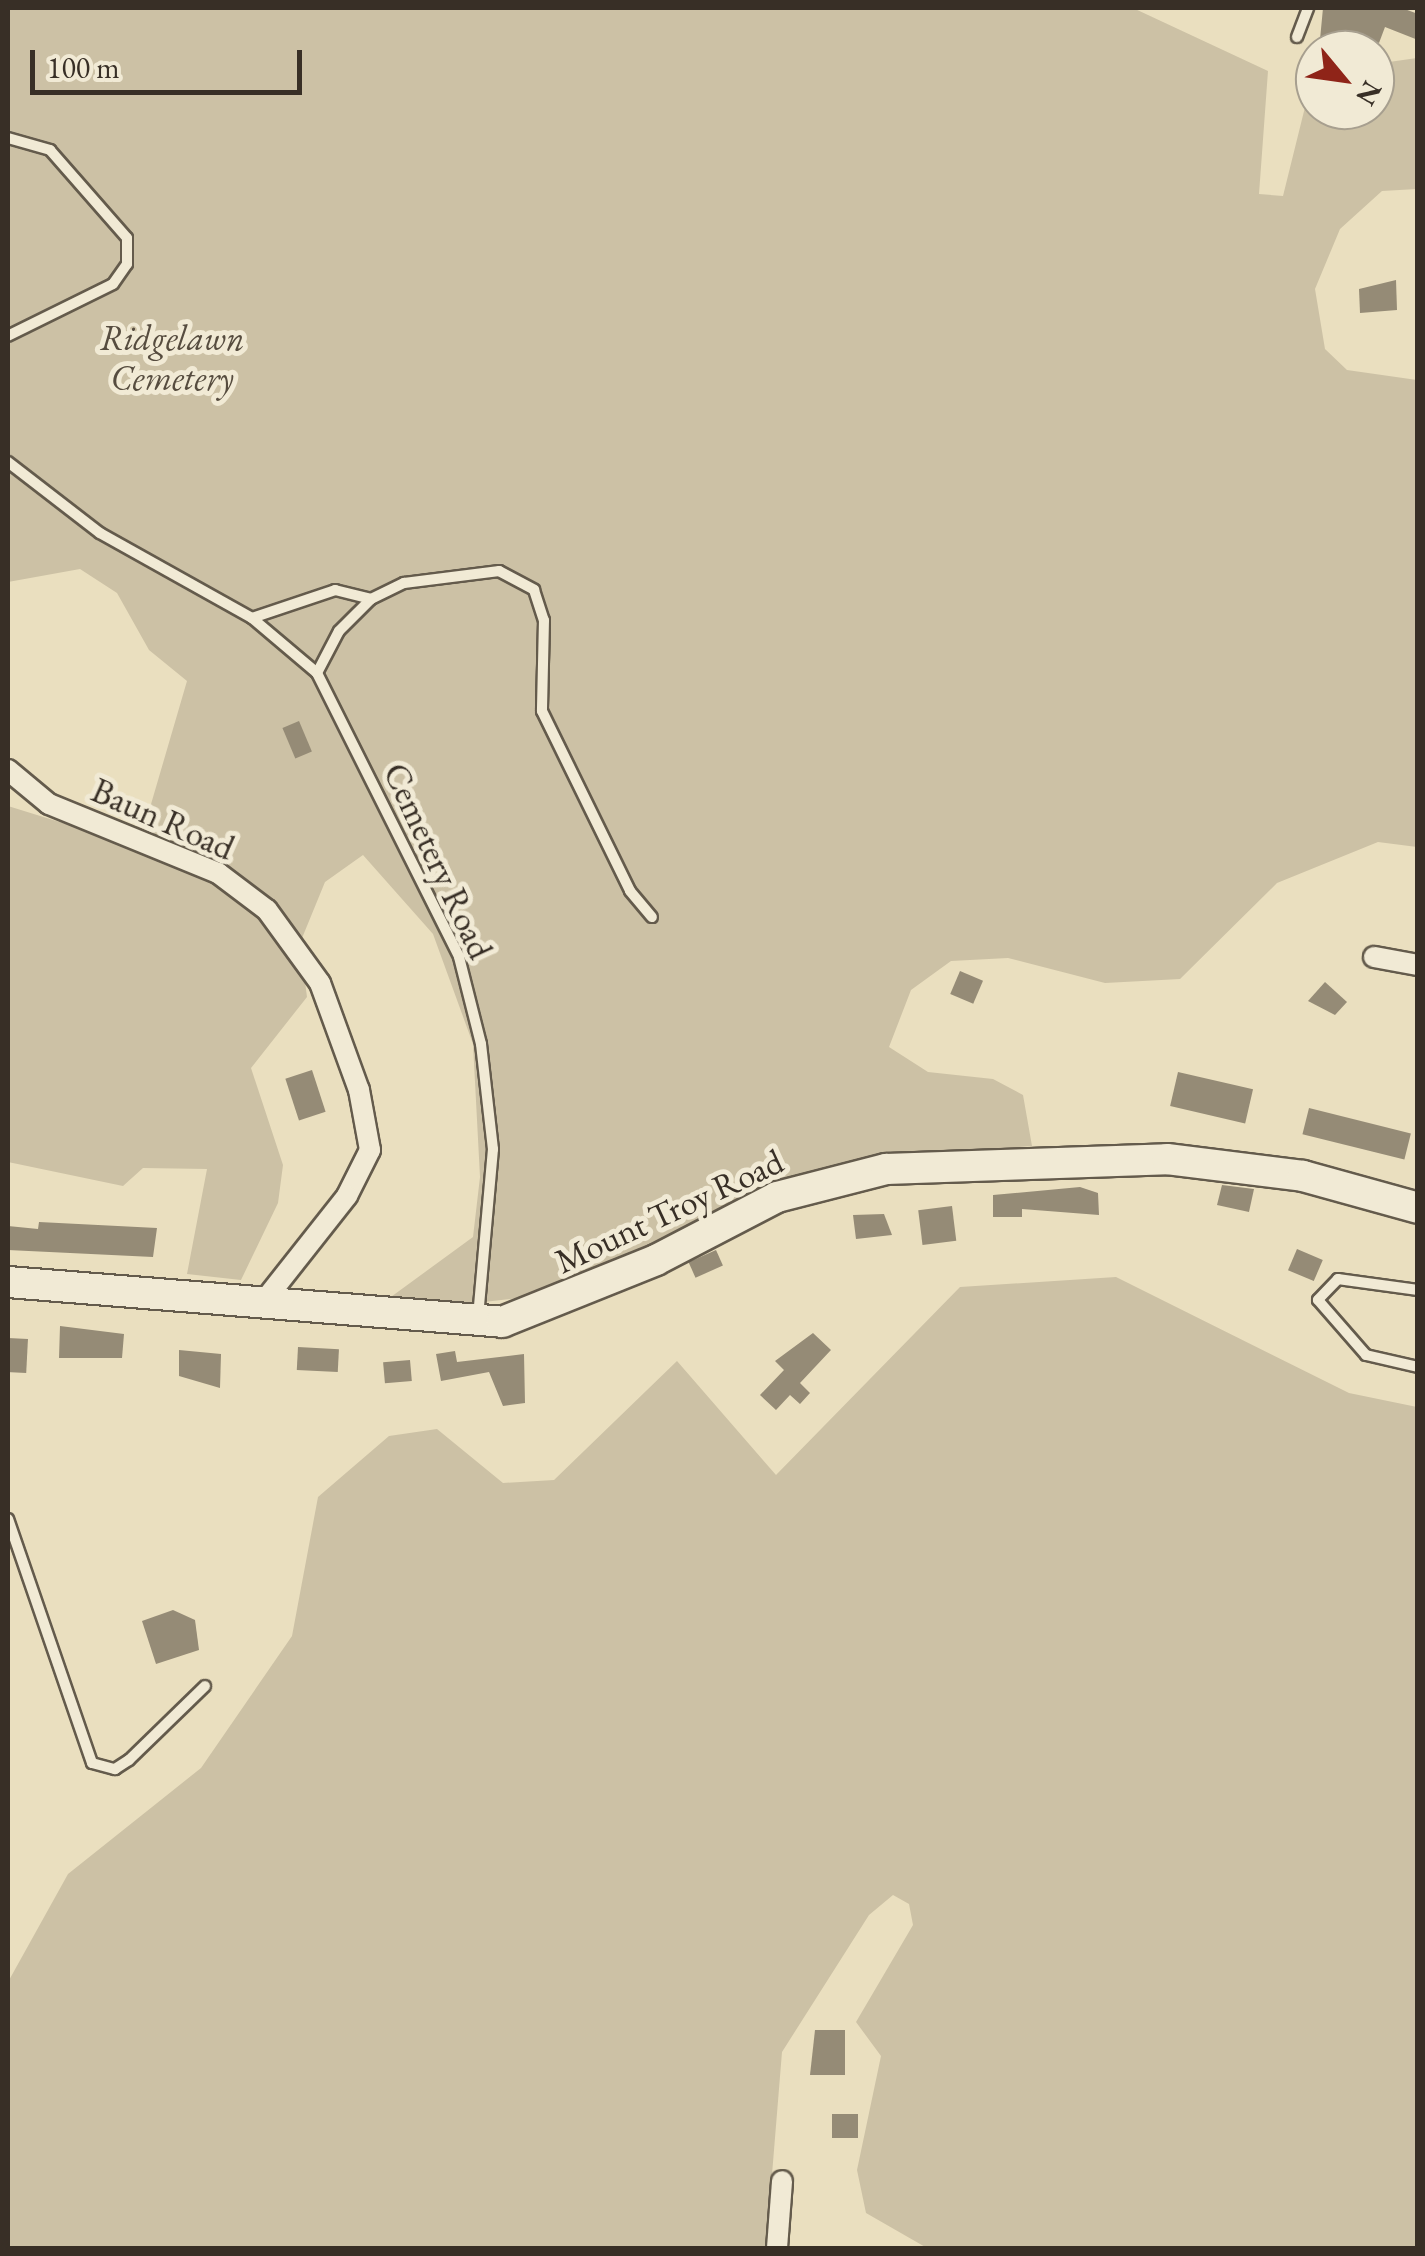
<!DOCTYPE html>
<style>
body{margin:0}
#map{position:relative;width:1425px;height:2256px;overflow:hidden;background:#eadfbf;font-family:"EB Garamond",serif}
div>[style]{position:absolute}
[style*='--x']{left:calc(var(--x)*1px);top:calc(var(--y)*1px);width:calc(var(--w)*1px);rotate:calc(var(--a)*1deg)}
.green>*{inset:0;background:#ccc1a5}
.building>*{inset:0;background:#958b76;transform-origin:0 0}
.roads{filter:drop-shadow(2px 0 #645b4c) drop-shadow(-2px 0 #645b4c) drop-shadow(0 2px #645b4c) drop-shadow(0 -2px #645b4c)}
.lane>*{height:10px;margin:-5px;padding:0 5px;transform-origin:5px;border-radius:5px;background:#f1ead5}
.street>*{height:20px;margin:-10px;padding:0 10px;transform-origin:10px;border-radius:10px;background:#f1ead5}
.secondary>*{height:30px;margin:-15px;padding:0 15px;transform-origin:15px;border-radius:15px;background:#f1ead5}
span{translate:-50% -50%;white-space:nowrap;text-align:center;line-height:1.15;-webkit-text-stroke:10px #f1ead5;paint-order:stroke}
.park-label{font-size:35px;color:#564c3f;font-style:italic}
.street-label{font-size:35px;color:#382f26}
.frame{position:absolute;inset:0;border:10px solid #382f26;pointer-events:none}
.north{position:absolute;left:1295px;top:30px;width:100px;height:100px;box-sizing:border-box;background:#f1ead5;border:2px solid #a79f8f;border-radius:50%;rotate:119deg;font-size:28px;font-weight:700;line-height:40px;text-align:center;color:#382f26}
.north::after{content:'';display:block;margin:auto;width:35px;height:45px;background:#8f2418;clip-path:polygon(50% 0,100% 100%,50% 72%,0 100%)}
.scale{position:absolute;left:30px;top:50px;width:272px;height:45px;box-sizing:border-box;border:5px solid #382f26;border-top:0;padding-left:12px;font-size:30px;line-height:35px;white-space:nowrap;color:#382f26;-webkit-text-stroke:8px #f1ead5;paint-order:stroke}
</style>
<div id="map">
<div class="green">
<i style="clip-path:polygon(8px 8px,1133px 8px,1268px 71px,1259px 194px,1283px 196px,1308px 95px,1315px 91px,1315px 110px,1375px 110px,1375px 64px,1417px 58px,1417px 189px,1382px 191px,1340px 229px,1315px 289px,1325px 349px,1347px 370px,1417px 380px,1417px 847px,1378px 842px,1277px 883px,1180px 979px,1105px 983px,1008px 958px,951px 961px,911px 990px,889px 1047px,928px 1072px,993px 1079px,1023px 1095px,1032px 1146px,927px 1154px,652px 1248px,544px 1295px,440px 1307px,384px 1302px,473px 1237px,480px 1177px,473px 1044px,433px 934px,363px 855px,325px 882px,300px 943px,307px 997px,251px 1068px,283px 1165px,278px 1203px,241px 1280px,187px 1274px,207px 1169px,143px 1168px,123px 1186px,8px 1162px,8px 806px,124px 842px,149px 811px,187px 681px,149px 650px,117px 593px,80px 569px,8px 582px)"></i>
<i style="clip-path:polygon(1116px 1277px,1349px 1393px,1417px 1407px,1417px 2248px,927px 2248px,866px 2213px,857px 2170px,881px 2056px,856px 2022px,913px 1925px,909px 1904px,893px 1895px,869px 1915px,782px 2052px,766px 2248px,8px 2248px,8px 1982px,68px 1874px,201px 1768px,292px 1636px,318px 1497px,389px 1436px,437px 1429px,503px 1483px,554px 1480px,677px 1361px,776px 1475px,960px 1287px)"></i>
</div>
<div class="building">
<i style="clip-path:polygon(1323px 8px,1402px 8px,1418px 14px,1418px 40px,1385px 27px,1379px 43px,1358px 35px,1341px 50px,1319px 50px)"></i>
<i style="clip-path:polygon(1396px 280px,1397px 310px,1360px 313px,1359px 289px)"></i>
<i style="left:299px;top:721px;width:33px;height:18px;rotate:67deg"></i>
<i style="left:960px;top:971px;width:25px;height:25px;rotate:23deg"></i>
<i style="clip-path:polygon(1325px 982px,1347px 1002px,1335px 1015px,1308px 1001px)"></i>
<i style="left:312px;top:1070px;width:44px;height:28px;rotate:72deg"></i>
<i style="left:1178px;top:1072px;width:77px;height:35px;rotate:13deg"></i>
<i style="left:1309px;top:1108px;width:105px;height:27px;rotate:14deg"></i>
<i style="clip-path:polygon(1222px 1185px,1254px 1189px,1249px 1212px,1217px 1205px)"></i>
<i style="clip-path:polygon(1080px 1187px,1098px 1193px,1099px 1215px,1022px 1209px,1022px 1217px,993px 1217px,993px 1195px)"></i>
<i style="left:952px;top:1206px;width:35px;height:34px;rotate:83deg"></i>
<i style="clip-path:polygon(884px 1214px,892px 1235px,856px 1239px,853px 1215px)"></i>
<i style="clip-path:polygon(39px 1222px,157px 1228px,153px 1257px,8px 1250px,8px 1226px,38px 1229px)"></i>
<i style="left:1297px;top:1249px;width:28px;height:23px;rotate:23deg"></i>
<i style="left:716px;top:1250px;width:17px;height:30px;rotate:66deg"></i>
<i style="clip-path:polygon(60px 1326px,124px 1334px,122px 1358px,59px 1358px)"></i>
<i style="clip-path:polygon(813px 1333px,831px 1350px,800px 1383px,810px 1393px,800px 1404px,790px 1395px,776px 1410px,760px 1395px,784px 1370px,775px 1361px)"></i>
<i style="left:8px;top:1338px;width:20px;height:34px;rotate:3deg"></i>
<i style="left:298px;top:1347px;width:41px;height:23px;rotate:3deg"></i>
<i style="clip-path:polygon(179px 1350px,221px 1354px,220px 1388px,179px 1376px)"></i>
<i style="clip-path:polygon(455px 1351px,457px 1362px,524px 1354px,525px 1403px,503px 1406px,489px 1372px,441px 1381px,436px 1354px)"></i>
<i style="left:410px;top:1360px;width:21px;height:27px;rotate:85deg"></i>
<i style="clip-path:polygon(173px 1610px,195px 1620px,199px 1650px,156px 1664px,142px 1621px)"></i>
<i style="clip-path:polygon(815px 2030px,845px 2030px,845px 2075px,810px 2075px)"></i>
<i style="left:832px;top:2114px;width:26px;height:24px"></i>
</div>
<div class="roads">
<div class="lane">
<i style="--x:1297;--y:37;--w:31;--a:-69"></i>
<i style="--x:8;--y:138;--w:44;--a:15.9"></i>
<i style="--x:50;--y:150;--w:117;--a:48.8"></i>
<i style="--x:127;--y:238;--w:26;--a:90"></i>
<i style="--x:127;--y:264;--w:24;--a:125"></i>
<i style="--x:113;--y:284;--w:117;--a:153.7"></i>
<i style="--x:8;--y:462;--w:116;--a:37.7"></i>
<i style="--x:100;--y:533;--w:174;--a:29.2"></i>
<i style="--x:252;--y:618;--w:85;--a:40.2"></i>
<i style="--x:317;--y:673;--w:318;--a:63.4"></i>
<i style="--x:459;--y:957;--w:90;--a:75.8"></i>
<i style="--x:481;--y:1044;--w:106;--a:83.5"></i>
<i style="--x:493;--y:1149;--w:170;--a:95.1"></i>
<i style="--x:252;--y:618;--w:88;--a:-18.6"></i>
<i style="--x:335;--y:590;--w:37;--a:14"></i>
<i style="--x:317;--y:673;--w:47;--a:-62.4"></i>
<i style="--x:339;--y:631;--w:45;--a:-45"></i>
<i style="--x:371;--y:599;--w:37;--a:-26"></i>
<i style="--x:404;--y:583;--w:96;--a:-7.2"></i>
<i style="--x:499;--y:571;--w:40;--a:28"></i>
<i style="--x:534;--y:590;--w:32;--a:72"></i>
<i style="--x:544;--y:620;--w:91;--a:91.3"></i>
<i style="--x:542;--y:711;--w:200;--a:63.9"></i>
<i style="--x:630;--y:891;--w:34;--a:50"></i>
<i style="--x:1418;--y:1290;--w:81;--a:-172.2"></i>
<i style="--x:1338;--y:1279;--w:29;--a:134"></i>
<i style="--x:1318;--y:1300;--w:73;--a:48.9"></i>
<i style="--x:1366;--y:1355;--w:53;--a:13"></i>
<i style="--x:8;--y:1519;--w:258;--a:71"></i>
<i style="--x:92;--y:1763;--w:24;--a:15"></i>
<i style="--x:115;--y:1769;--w:17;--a:-33"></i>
<i style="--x:129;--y:1760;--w:106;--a:-44.2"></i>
</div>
<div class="street">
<i style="--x:8;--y:770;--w:53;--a:39.7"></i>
<i style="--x:49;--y:804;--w:183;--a:22.2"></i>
<i style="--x:218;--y:873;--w:61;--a:37.1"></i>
<i style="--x:267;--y:910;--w:90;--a:54"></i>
<i style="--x:320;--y:983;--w:114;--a:70"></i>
<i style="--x:359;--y:1090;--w:61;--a:79.6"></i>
<i style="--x:370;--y:1150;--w:51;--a:116.6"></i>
<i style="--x:347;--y:1196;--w:134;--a:128.3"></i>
<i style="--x:1374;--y:957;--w:45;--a:10.3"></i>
<i style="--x:777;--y:2248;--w:67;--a:-85.7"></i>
</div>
<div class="secondary">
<i style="--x:8;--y:1282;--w:496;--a:4.6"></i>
<i style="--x:502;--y:1322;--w:166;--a:-21.9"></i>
<i style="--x:656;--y:1260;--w:136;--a:-27.5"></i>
<i style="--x:777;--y:1197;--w:113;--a:-14.4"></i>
<i style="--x:886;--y:1169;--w:281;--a:-2"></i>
<i style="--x:1167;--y:1159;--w:137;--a:7.1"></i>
<i style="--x:1303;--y:1176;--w:119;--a:15.5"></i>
</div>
</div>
<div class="park-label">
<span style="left:172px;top:358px">Ridgelawn<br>Cemetery</span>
</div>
<div class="street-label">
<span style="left:163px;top:819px;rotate:24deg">Baun Road</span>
<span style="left:438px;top:861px;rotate:65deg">Cemetery Road</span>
<span style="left:669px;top:1211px;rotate:-25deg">Mount Troy Road</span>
</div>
<div class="frame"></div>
<div class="north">N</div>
<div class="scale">100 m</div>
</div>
